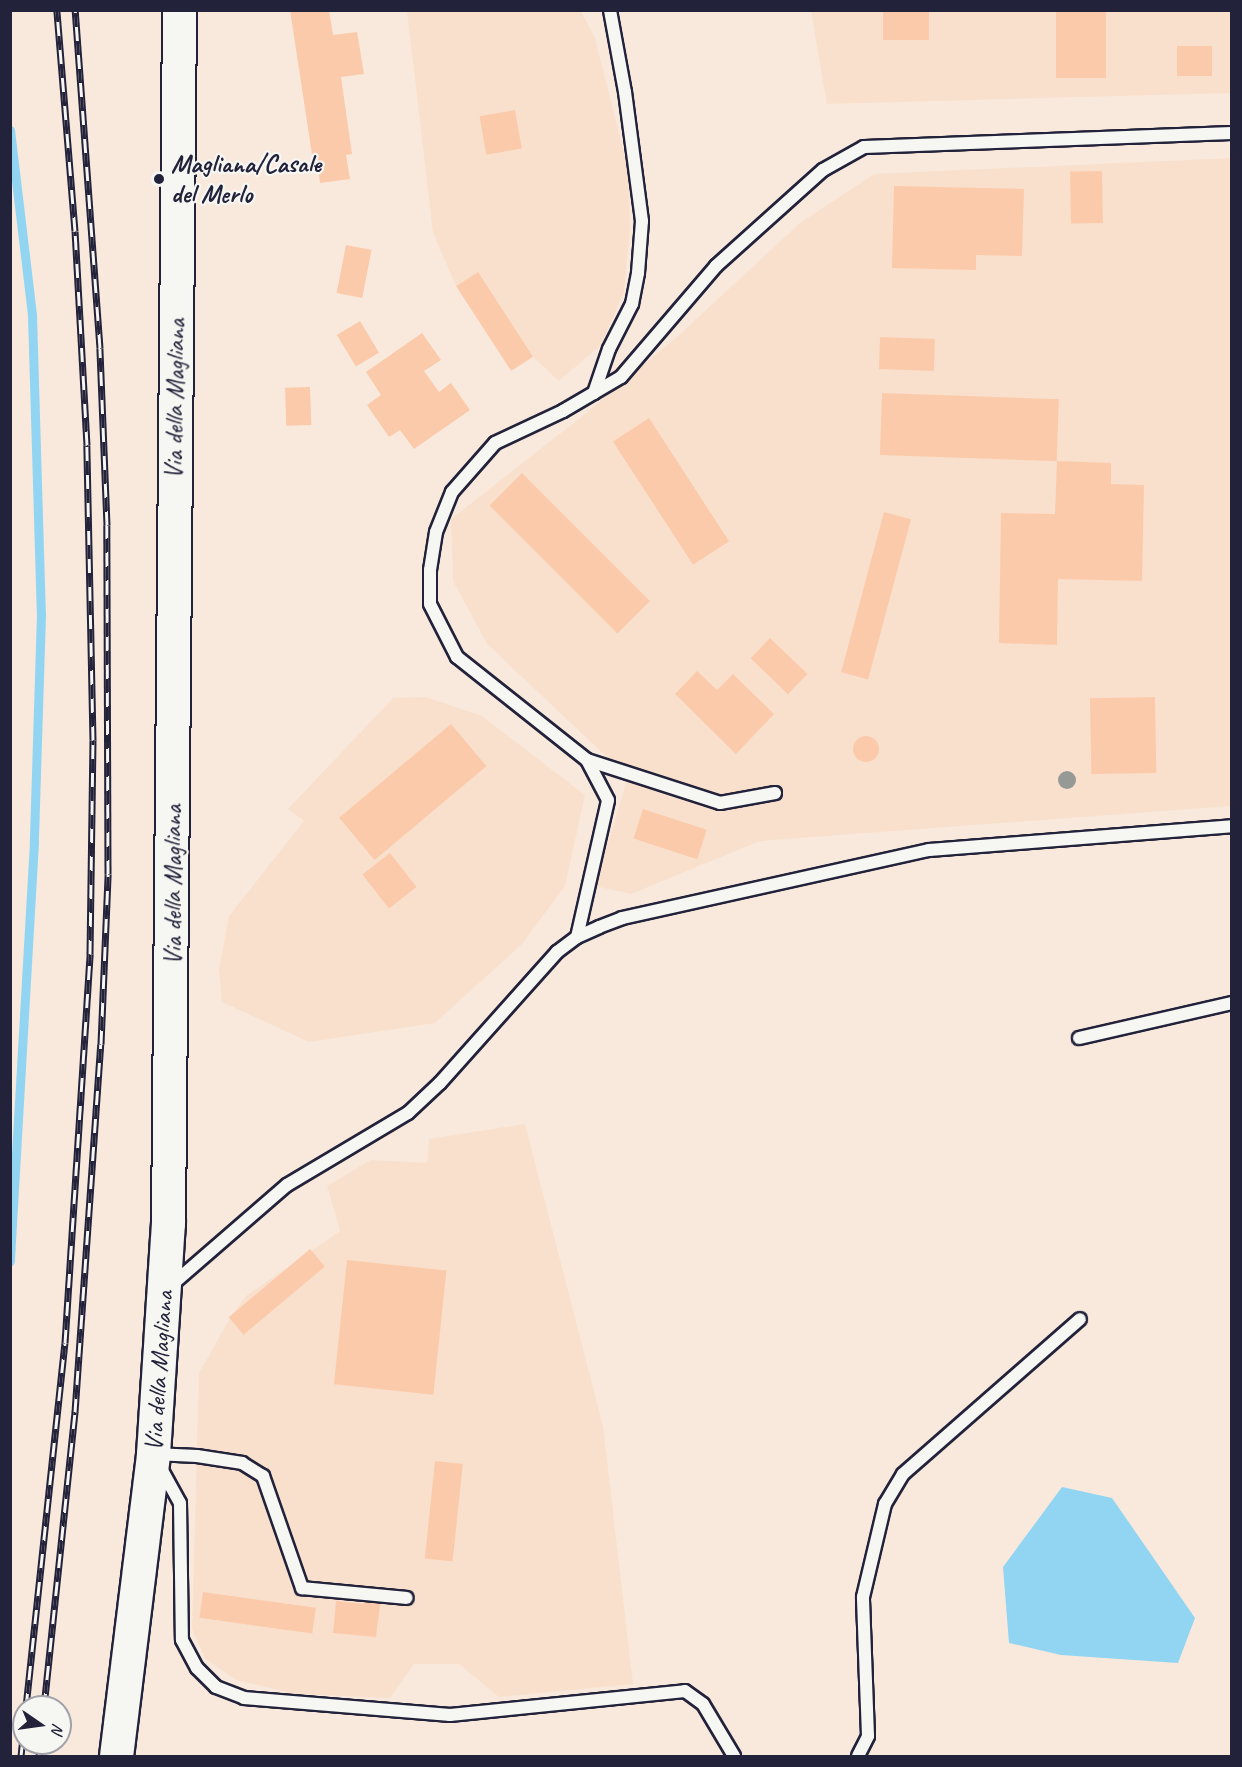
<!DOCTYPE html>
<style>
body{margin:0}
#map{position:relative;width:1242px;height:1767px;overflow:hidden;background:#f8e9dc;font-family:Caveat,sans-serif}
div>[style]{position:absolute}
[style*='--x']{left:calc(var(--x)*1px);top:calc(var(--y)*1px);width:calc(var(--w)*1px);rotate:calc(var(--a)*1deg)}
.built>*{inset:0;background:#f9e0cd}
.water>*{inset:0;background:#91d5f3}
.stream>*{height:9px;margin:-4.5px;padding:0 4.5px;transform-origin:4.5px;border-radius:4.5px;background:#91d5f3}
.building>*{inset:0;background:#fbcaaa;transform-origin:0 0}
.round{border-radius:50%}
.roads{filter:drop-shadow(2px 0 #22223b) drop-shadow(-2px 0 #22223b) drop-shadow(0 2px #22223b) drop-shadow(0 -2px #22223b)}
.lane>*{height:12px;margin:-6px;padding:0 6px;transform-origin:6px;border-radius:6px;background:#f6f6f2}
.secondary>*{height:33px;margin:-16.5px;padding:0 16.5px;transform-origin:16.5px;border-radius:16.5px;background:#f6f6f2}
.rail>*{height:7px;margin-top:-3.5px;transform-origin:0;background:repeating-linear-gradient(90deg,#f6f6f2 0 14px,#22223b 0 28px);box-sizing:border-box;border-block:2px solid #22223b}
.trees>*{width:18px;height:18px;margin:-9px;border-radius:50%;background:#969a96}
.dots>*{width:16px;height:16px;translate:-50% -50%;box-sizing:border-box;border:3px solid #f6f6f2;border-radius:50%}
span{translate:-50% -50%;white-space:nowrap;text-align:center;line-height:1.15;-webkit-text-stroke:4.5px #f6f6f2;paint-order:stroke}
.poi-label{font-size:26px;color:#22223b;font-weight:700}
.left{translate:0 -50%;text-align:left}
.street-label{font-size:26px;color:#22223b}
.frame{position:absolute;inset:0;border:12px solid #22223b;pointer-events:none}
.north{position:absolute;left:12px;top:1695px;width:60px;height:60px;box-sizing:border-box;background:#f6f6f2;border:2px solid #a1a1a9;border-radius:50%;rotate:103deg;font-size:16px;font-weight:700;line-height:24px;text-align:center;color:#22223b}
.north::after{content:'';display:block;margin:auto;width:21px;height:27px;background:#22223b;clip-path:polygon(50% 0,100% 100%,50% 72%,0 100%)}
</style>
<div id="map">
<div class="built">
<i style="clip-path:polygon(407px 11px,581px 11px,595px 38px,628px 169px,630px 227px,624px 292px,601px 345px,559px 381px,533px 357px,511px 371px,456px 286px,433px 233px)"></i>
<i style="clip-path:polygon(811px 11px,1231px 11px,1231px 93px,827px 104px)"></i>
<i style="clip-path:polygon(1231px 158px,1231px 806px,760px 841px,631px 894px,595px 886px,628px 777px,487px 644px,453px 581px,451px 519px,580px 418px,677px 337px,800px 223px,874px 174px)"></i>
<i style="clip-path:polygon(426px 697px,482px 716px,585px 795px,565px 886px,522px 944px,435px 1023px,309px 1042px,222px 1002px,219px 969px,229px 916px,304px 821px,288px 809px,393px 698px)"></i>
<i style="clip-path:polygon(525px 1124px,603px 1426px,633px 1684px,499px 1697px,459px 1664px,414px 1664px,390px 1698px,296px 1694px,236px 1680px,205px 1658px,192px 1629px,199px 1373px,230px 1318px,246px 1296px,340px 1231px,327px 1186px,371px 1160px,427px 1163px,429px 1139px)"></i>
</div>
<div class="water">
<i style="clip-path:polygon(1062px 1487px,1112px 1498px,1195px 1618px,1178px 1663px,1061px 1655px,1009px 1643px,1003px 1567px)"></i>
</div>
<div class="stream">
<i style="--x:10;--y:130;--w:186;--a:83.2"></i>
<i style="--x:32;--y:315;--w:299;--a:88.3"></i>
<i style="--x:41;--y:614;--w:228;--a:91.8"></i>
<i style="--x:34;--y:842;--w:420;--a:93.3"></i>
</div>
<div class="building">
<i style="clip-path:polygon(290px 10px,329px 10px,333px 35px,357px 32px,364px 74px,341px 77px,352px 154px,346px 155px,350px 179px,320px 183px,317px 160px,313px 161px)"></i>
<i style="left:883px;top:10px;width:46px;height:30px"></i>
<i style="left:1056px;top:10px;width:50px;height:68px"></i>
<i style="left:1177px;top:46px;width:35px;height:30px"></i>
<i style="left:515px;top:110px;width:39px;height:36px;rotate:80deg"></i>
<i style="left:1102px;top:171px;width:52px;height:32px;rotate:89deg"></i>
<i style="clip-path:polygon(894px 186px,1024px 189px,1022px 256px,976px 255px,976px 270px,892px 268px)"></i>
<i style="left:346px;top:245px;width:26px;height:49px;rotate:11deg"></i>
<i style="left:478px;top:272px;width:101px;height:26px;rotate:57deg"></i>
<i style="left:360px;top:321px;width:37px;height:27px;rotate:59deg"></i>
<i style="clip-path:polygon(422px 333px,441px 360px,424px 371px,439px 392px,451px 383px,470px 410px,414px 449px,400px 430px,389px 437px,367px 405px,381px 395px,366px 372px)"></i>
<i style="left:880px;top:337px;width:55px;height:32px;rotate:2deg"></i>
<i style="left:310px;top:387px;width:38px;height:25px;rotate:88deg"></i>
<i style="left:882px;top:393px;width:177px;height:62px;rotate:2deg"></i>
<i style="left:649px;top:418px;width:147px;height:43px;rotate:57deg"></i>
<i style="clip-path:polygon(1057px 461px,1111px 463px,1111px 484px,1144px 485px,1142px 581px,1058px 579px,1057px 645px,999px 643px,1001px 513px,1055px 514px)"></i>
<i style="left:522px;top:473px;width:181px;height:46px;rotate:45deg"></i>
<i style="left:884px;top:512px;width:28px;height:166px;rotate:15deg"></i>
<i style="left:770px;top:638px;width:52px;height:28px;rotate:44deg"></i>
<i style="clip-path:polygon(697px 671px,717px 690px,733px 674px,774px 714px,736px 754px,675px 694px)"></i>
<i style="left:1155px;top:697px;width:76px;height:65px;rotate:89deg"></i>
<i style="left:451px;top:724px;width:55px;height:146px;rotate:50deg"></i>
<i class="round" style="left:853px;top:736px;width:26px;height:26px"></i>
<i style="left:643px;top:809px;width:67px;height:31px;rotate:18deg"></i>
<i style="left:390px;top:853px;width:43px;height:35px;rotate:52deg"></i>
<i style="left:310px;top:1249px;width:23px;height:106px;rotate:50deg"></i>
<i style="left:347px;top:1260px;width:100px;height:125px;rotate:6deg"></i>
<i style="left:435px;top:1461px;width:28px;height:98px;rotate:6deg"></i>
<i style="left:203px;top:1592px;width:114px;height:26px;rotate:8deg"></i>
<i style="clip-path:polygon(365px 1596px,381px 1598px,376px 1637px,333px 1633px,336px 1601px,364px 1604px)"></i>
</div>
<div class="roads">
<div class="lane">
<i style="--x:594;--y:393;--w:46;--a:-71.2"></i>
<i style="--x:609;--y:349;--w:51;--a:-62.9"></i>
<i style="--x:632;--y:304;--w:32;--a:-79"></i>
<i style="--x:638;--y:273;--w:52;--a:-85.6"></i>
<i style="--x:642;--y:221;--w:130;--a:-97.5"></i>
<i style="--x:625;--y:92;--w:83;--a:-100.4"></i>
<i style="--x:587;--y:760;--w:140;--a:17.9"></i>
<i style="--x:720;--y:803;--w:56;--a:-10.3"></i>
<i style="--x:577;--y:937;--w:140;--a:-77.2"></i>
<i style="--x:608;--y:800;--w:45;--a:-117.7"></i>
<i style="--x:587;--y:760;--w:166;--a:-141.6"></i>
<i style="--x:457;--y:657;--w:59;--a:-117"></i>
<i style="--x:430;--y:604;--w:34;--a:-90"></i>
<i style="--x:430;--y:570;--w:38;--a:-81"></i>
<i style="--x:436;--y:532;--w:43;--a:-68.2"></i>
<i style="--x:452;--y:492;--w:65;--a:-48.7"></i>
<i style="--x:495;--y:443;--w:75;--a:-25.2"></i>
<i style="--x:563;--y:411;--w:67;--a:-30.4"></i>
<i style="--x:621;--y:377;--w:146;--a:-49.4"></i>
<i style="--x:716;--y:266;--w:144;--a:-41.9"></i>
<i style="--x:823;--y:170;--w:47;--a:-29.3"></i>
<i style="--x:864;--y:147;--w:368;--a:-2.2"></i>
<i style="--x:1079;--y:1038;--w:157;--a:-12.9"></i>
<i style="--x:168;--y:1288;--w:157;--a:-40.9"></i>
<i style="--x:287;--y:1185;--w:141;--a:-30.8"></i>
<i style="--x:408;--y:1113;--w:44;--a:-43.2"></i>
<i style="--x:440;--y:1083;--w:176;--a:-48.2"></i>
<i style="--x:557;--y:952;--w:25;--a:-37"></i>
<i style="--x:577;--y:937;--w:24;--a:-24"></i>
<i style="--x:599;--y:927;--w:25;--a:-21"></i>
<i style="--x:622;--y:918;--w:314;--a:-12.5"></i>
<i style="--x:929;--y:850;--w:304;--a:-4.5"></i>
<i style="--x:154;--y:1454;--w:43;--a:2.7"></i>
<i style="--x:197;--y:1456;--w:46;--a:8.8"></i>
<i style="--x:242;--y:1463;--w:25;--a:32"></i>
<i style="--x:263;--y:1476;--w:119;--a:70.8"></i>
<i style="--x:302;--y:1588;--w:105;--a:5.4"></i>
<i style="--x:159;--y:1465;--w:43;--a:61.1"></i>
<i style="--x:180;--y:1503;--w:137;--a:89.2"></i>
<i style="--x:182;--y:1640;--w:32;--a:62"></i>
<i style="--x:197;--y:1668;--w:27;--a:45"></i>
<i style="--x:216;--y:1687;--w:30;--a:21"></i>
<i style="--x:244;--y:1698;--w:207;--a:4.7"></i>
<i style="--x:450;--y:1715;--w:236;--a:-5.8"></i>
<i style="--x:685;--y:1691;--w:22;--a:36"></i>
<i style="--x:703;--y:1704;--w:61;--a:59.2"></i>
<i style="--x:858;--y:1756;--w:22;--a:-63"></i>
<i style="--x:868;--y:1736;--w:139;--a:-92.1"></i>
<i style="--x:863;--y:1597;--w:96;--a:-76.7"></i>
<i style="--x:885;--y:1504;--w:35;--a:-59"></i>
<i style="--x:903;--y:1474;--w:235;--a:-41.2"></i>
</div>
<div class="secondary">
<i style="--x:116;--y:1756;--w:304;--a:-83"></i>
<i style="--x:153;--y:1454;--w:231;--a:-86.3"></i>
<i style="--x:168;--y:1223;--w:1213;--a:-89.48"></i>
</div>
</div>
<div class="rail">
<i style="--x:26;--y:1707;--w:366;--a:-83.9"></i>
<i style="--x:65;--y:1343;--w:390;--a:-86.3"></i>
<i style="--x:90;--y:954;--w:214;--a:-89.2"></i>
<i style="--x:93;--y:740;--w:295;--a:-91.2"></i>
<i style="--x:87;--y:445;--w:214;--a:-93.2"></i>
<i style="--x:75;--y:231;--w:222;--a:-94.7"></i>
<i style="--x:44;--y:1707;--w:297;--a:-84"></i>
<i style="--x:75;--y:1412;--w:369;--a:-86"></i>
<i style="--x:101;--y:1044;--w:170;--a:-87.6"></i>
<i style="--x:108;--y:874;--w:349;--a:-90.2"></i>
<i style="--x:107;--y:525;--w:177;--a:-92.3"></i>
<i style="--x:100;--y:348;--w:339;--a:-94.2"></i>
<i style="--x:21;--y:1756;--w:29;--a:-84"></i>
<i style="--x:39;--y:1756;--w:13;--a:-81"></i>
</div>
<div class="trees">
<i style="left:1067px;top:780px"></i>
</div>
<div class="dots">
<i style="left:159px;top:179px;background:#22223b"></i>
</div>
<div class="poi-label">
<span class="left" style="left:171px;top:179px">Magliana/Casale<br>del Merlo</span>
</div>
<div class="street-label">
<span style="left:175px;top:399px;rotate:-89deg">Via della Magliana</span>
<span style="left:173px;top:885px;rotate:-90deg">Via della Magliana</span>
<span style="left:159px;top:1371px;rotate:-86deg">Via della Magliana</span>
</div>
<div class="frame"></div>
<div class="north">N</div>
</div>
